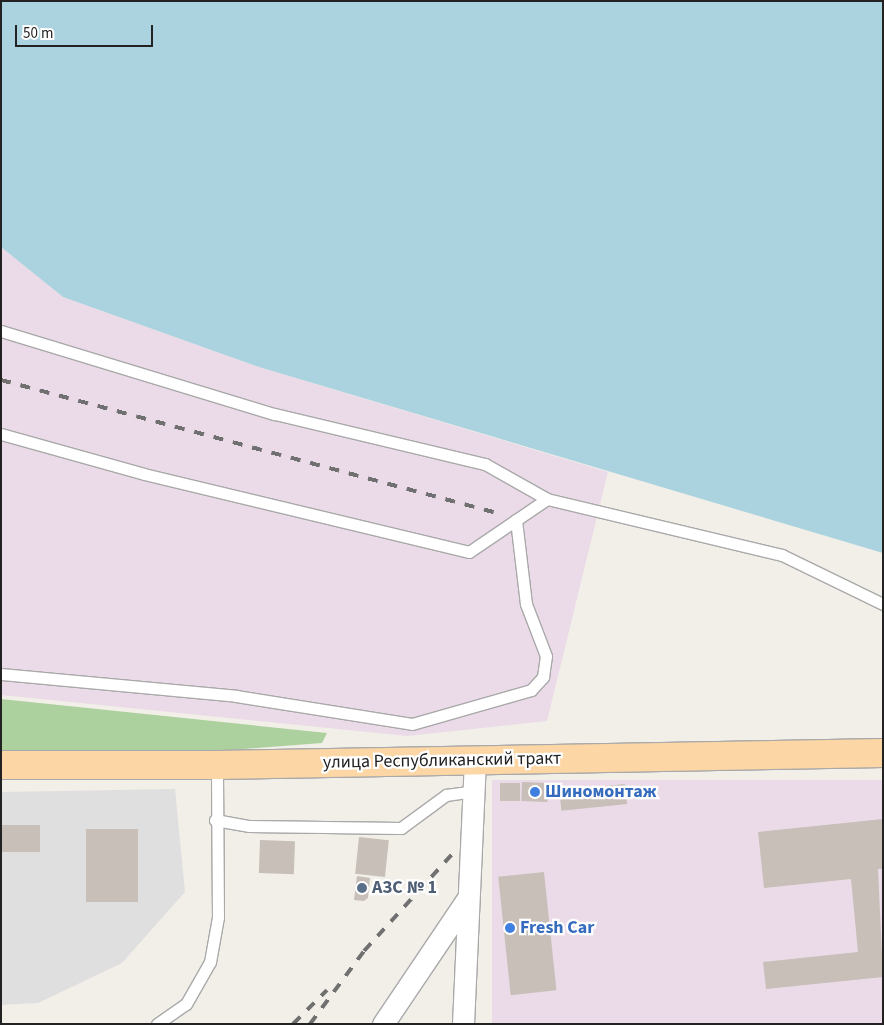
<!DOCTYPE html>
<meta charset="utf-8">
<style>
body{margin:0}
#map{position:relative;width:884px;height:1025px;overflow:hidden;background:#f2efe9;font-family:"Source Sans 3",sans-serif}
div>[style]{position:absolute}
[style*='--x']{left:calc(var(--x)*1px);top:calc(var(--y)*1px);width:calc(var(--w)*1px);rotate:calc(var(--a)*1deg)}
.residential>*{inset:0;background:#e0dfdf}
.industrial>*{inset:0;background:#ebdbe8;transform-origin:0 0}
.forest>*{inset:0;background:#add19e}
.water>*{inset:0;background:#aad3df}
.building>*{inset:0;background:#c7bfb8;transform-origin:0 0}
.roads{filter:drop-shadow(1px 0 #a9a9a9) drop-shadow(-1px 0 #a9a9a9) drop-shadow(0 1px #a9a9a9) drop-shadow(0 -1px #a9a9a9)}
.service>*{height:11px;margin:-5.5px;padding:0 5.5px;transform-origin:5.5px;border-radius:5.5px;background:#fff}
.minor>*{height:21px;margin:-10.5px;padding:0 10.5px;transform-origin:10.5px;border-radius:10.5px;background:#fff}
.primary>*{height:28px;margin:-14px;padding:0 14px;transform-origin:14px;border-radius:14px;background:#fcd6a4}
.rail>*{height:4px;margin-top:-2px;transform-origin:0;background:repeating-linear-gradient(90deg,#707070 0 10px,transparent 0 20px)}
.dots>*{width:14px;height:14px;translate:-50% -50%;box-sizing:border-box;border:2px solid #fff;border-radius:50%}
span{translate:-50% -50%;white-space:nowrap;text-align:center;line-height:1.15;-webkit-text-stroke:4.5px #fff;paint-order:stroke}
.street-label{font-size:18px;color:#222}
.shop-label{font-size:18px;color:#366cbe;font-weight:700}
.left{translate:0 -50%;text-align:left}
.service-label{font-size:18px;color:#4e5e75;font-weight:700}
.frame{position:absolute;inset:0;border:2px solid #222;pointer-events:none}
.scale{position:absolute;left:15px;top:25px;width:138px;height:22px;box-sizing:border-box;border:2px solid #222;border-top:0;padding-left:6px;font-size:15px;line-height:18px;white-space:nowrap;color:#222;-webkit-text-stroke:4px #fff;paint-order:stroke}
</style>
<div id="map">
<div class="residential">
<i style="clip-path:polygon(175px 789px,185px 892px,122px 963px,38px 1003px,1px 1005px,1px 792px)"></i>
</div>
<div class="industrial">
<i style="clip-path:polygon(1px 247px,63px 297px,259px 367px,608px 472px,547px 721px,407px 736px,1px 695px)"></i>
<i style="left:883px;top:780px;width:244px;height:391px;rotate:90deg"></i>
</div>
<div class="forest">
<i style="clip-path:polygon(1px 699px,327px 733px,322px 743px,192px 753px,1px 752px)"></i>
</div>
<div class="water">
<i style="clip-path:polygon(1px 1px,883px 1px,883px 553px,259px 367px,63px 297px,1px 247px)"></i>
</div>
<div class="building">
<i style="left:522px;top:782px;width:26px;height:19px;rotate:2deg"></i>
<i style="left:500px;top:783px;width:20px;height:18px"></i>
<i style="left:625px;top:784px;width:20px;height:66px;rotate:84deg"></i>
<i style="clip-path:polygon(883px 819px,883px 869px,878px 869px,883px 977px,766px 989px,763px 962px,858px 952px,851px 879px,764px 888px,758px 832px)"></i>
<i style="left:1px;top:825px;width:39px;height:27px"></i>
<i style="left:86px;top:829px;width:52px;height:73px"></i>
<i style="left:359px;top:837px;width:30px;height:37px;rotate:6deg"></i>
<i style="left:260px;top:840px;width:35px;height:33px;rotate:2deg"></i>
<i style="left:544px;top:872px;width:119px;height:46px;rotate:84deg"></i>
<i style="clip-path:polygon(357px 876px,370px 878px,368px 898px,364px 901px,354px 900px)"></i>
</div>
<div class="roads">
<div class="service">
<i style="--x:1;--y:331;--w:286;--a:16.9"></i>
<i style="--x:275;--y:414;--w:216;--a:13.4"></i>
<i style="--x:485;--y:464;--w:71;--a:29.4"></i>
<i style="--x:547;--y:499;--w:242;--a:13.4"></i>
<i style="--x:782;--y:555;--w:112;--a:25.9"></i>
<i style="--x:1;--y:434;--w:148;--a:15.6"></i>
<i style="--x:144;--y:474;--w:334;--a:13.5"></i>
<i style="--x:469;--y:552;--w:94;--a:-34.2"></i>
<i style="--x:1;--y:674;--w:236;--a:5.3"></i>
<i style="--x:236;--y:696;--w:178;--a:9"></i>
<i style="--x:412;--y:724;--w:124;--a:-15.9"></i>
<i style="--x:531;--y:690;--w:18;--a:-47"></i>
<i style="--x:543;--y:677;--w:21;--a:-82"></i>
<i style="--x:546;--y:656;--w:56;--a:-111"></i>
<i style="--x:526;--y:604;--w:85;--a:-96.8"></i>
<i style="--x:215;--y:820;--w:35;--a:10"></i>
<i style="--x:249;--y:826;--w:152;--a:0.8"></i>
<i style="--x:401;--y:828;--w:56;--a:-36.3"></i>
<i style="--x:446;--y:795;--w:28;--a:-8"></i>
<i style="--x:157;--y:1024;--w:35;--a:-35"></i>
<i style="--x:186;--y:1004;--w:48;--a:-60.3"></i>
<i style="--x:210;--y:962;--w:46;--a:-79.9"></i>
<i style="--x:218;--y:917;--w:152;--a:-90.4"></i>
</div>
<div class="minor">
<i style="--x:383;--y:1024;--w:152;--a:-56"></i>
<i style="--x:463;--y:1024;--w:263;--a:-87.4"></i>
</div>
<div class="primary">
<i style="--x:1;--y:765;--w:216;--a:0"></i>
<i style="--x:217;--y:765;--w:666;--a:-1.03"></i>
</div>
</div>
<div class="rail">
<i style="--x:1;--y:380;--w:514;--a:15.01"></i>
<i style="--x:293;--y:1024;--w:48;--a:-45"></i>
<i style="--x:310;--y:1024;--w:91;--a:-53.5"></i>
<i style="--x:364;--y:951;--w:135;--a:-47.7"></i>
</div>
<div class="dots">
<i style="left:535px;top:792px;background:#3f7fe0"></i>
<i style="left:362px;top:888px;background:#5c6f8a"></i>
<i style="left:510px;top:928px;background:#3f7fe0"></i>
</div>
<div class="street-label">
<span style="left:442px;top:761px;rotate:-1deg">улица Республиканский тракт</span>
</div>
<div class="shop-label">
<span class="left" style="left:545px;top:792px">Шиномонтаж</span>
<span class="left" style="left:520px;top:928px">Fresh Car</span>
</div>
<div class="service-label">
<span class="left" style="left:372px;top:888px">АЗС № 1</span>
</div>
<div class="frame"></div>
<div class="scale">50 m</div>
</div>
